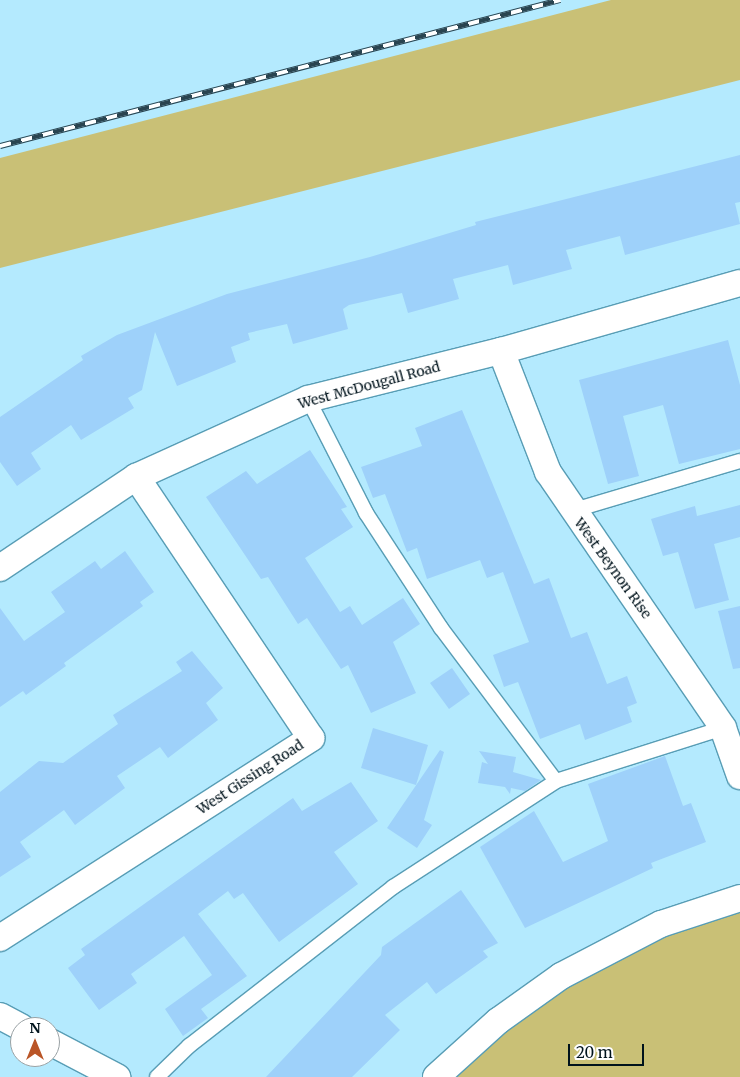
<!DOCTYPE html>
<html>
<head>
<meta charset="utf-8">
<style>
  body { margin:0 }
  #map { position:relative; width:740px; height:1077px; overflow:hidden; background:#b4eafe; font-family:Merriweather,serif }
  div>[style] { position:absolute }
  .green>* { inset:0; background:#c9c076 }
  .building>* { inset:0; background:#9ed1fa }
  .roads { filter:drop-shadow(1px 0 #589db5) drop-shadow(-1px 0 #589db5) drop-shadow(0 1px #589db5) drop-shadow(0 -1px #589db5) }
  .service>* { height:14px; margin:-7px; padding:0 7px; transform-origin:7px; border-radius:7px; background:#fff }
  .minor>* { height:26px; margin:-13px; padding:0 13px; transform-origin:13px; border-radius:13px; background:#fff }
  .rail>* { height:5.5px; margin-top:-2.75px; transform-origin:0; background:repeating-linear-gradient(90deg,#fff 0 11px,#294450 0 22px); box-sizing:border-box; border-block:1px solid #294450 }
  span { translate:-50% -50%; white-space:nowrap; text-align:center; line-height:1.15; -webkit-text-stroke:4px #fff; paint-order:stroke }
  .street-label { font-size:14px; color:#00131c }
  .north { position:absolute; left:10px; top:1017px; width:50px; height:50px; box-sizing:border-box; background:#fff; border:1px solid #99a1a4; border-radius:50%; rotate:0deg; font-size:14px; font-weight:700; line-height:20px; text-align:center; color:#00131c }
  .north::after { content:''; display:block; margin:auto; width:18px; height:22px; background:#ba5527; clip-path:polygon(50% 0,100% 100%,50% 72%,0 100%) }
  .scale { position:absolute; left:568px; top:1044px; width:76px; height:22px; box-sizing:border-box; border:2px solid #00131c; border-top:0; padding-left:6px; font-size:15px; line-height:18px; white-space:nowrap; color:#00131c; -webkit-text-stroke:4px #fff; paint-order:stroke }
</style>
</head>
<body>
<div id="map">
  <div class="green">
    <div style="clip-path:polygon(611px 0,740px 0,740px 80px,0 268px,0 158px)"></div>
    <div style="clip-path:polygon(740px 898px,740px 1077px,436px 1077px,498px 1021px)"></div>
  </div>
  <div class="building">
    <div style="clip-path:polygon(740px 155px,740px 202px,735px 203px,740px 224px,625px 255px,620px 236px,566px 250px,572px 269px,513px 285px,508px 265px,453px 279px,459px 299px,408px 313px,402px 293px,349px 305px,343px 309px,348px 329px,293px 344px,287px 324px,248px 333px,250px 340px,231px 347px,236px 362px,177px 386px,155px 332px,142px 390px,128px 398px,134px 408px,81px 440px,71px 425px,31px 453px,41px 469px,17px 486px,0 462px,0 417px,83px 360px,81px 356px,117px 335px,227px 294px,370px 257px,476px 225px,475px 222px)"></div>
    <div style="clip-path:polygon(728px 340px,740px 385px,740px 449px,679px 464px,663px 405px,623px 416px,639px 476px,608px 484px,579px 380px)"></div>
    <div style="clip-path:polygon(462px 410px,534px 584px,549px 578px,571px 638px,587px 632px,607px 684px,627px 676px,637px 703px,627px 707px,632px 722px,585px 740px,580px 724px,540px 739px,518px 682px,504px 687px,493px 655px,529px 642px,503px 572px,487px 578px,480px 560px,427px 579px,417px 548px,407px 552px,385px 494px,373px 498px,361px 467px,422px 446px,415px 428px)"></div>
    <div style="clip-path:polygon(310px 450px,347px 507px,341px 509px,353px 527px,305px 558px,340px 612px,350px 606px,362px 625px,403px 598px,420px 624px,393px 642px,416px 693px,371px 713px,348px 665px,341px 669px,307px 618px,298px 624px,268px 577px,261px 579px,206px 497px,246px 471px,257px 484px)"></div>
    <div style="clip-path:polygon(740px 505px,740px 537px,714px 544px,729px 600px,695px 609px,678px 552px,663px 556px,651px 519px,695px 506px,697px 516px)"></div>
    <div style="clip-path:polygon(125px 551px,154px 592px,140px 602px,143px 606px,64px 663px,66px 666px,26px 695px,23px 691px,0 707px,0 608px,24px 641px,65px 612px,51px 592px,95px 561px,101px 569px)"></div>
    <div style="clip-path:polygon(740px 606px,740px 668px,733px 669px,718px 611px)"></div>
    <div style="clip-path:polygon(192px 651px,223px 688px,206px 703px,218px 720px,168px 758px,160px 747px,117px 776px,125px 788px,75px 825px,64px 810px,20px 842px,31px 857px,0 877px,0 792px,39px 761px,63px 763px,118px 724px,113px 715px,182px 671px,176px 662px)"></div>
    <div style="clip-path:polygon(452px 668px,470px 694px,449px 709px,430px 683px)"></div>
    <div style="clip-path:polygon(373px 728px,428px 745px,416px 785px,361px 768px)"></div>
    <div style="clip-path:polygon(440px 750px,444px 752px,424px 820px,432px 825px,417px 848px,387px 828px)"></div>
    <div style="clip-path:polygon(479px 751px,516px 757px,513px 772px,541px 780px,525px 791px,511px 788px,510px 794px,505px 787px,478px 783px,482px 762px,488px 764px)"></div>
    <div style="clip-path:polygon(665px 756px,683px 806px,691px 803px,706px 842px,651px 863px,653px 868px,525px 928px,480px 847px,534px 811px,563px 862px,608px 841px,588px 784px)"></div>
    <div style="clip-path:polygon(351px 782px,378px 821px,334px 852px,358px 884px,279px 942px,243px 893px,234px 899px,228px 891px,198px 914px,247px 976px,201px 1009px,208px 1018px,183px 1036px,165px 1009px,212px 975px,184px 936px,131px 974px,137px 983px,99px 1010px,68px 968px,85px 955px,81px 949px,293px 798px,302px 811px)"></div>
    <div style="clip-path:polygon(461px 890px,498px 943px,483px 951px,488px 957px,436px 994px,427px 982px,385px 1015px,400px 1030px,352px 1077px,266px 1077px,381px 955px,382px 947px)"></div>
  </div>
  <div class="roads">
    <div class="service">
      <div style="left:308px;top:399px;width:128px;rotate:63deg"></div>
      <div style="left:366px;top:513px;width:137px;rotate:56.9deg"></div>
      <div style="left:441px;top:628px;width:191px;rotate:53.1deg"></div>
      <div style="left:571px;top:511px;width:176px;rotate:-16.5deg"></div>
      <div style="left:157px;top:1077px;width:45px;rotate:-44.1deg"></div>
      <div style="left:189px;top:1046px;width:259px;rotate:-37.9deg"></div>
      <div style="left:393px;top:887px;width:194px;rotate:-33deg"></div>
      <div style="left:556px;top:781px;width:175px;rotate:-17.6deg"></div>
    </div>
    <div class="minor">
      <div style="left:501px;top:351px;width:130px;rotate:68.8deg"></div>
      <div style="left:548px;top:472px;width:310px;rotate:55.6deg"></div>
      <div style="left:723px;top:728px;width:51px;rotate:70.5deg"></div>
      <div style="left:0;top:568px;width:164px;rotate:-33.8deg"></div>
      <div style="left:136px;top:477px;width:189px;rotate:-24.4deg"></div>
      <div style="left:308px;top:399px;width:199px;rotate:-14deg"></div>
      <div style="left:501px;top:351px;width:248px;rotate:-15.9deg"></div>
      <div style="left:0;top:938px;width:370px;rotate:-32.7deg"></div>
      <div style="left:311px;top:738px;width:314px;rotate:-123.8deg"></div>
      <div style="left:0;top:1016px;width:24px;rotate:28deg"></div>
      <div style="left:50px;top:1042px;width:76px;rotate:27.6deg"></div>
      <div style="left:436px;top:1077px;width:84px;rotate:-42.1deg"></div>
      <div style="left:498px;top:1021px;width:77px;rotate:-35.5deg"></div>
      <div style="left:561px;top:976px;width:113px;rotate:-27.5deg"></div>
      <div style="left:661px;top:924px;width:83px;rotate:-18.2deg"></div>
    </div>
  </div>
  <div class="rail">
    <div style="left:0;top:146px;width:579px;rotate:-14.61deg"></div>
  </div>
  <div class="street-label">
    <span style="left:369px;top:385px;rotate:-15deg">West McDougall Road</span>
    <span style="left:613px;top:568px;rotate:54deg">West Beynon Rise</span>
    <span style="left:250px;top:777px;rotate:-33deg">West Gissing Road</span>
  </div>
  <div class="north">N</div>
  <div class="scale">20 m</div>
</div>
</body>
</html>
